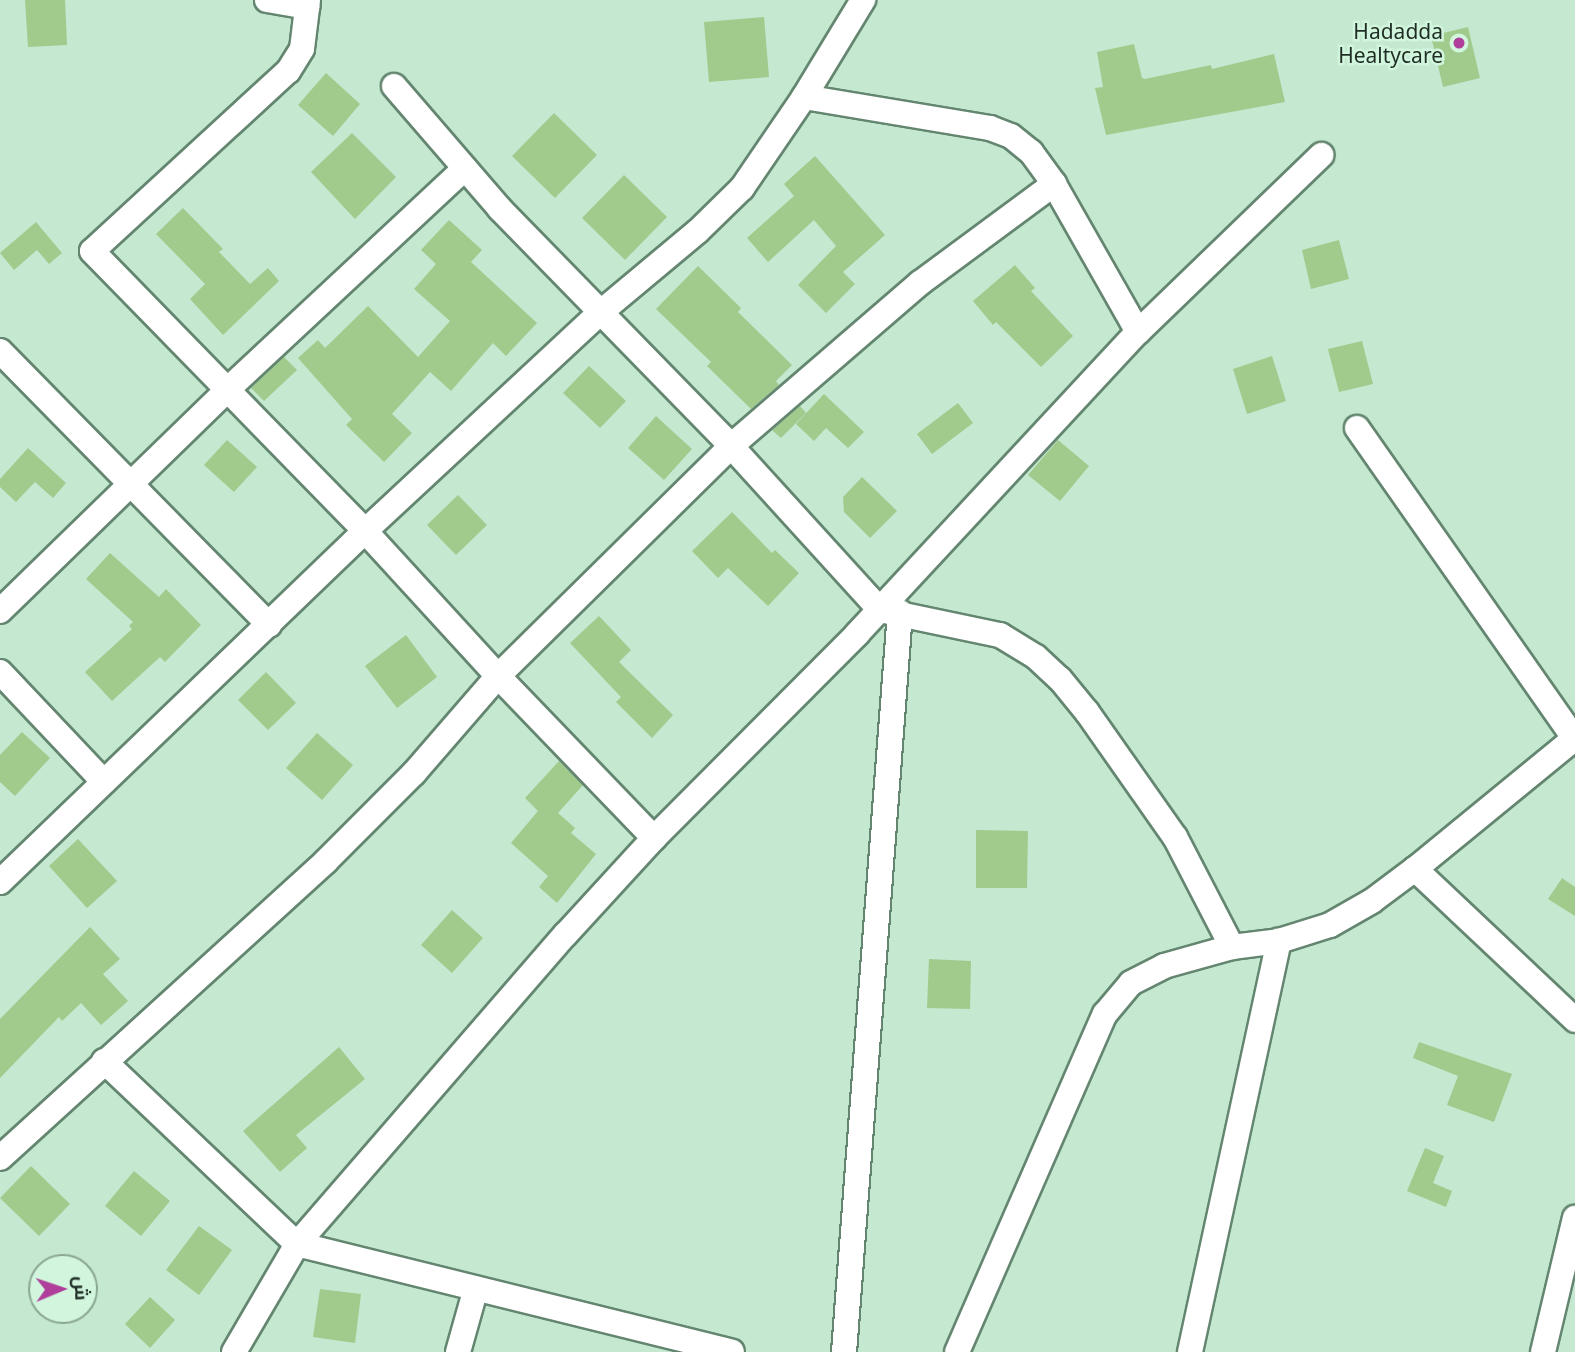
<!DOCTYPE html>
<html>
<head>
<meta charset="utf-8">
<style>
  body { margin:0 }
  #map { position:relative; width:1575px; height:1352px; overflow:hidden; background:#c4e8d0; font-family:"Noto Sans",Cairo,sans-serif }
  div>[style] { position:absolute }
  .building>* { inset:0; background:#a0cb8c }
  .roads { filter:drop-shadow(2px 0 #648670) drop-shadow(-2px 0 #648670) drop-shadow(0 2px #648670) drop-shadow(0 -2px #648670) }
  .minor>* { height:24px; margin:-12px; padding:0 12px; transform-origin:12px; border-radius:12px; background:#fff }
  .dots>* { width:19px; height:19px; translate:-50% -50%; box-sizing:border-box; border:4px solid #d1f6dd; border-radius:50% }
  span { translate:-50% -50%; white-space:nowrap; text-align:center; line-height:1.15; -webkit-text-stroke:5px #d1f6dd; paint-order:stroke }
  .poi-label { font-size:21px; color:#1f2d24 }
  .right { translate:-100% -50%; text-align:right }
  .north { position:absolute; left:28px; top:1254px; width:70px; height:70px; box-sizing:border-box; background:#d1f6dd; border:2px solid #8aa693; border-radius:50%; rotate:88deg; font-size:19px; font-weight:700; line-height:28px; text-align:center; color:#1f2d24 }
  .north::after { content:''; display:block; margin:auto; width:24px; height:32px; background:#b03f9b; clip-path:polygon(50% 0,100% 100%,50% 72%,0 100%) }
</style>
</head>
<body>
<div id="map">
  <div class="building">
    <div style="clip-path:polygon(25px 0,65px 0,67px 45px,28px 47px)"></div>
    <div style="clip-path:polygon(764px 17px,769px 77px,709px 82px,704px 22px)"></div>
    <div style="clip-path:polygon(1468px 27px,1480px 78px,1443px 87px,1431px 36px)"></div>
    <div style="clip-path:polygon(1134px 44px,1142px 78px,1145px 79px,1211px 65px,1212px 69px,1274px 54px,1285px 102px,1106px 135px,1095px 88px,1103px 87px,1097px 52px)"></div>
    <div style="clip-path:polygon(326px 73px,360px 104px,333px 136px,298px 105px)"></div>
    <div style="clip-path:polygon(554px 113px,597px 155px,555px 198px,512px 156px)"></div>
    <div style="clip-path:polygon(352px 133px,396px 177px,355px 219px,311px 172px)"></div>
    <div style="clip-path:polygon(815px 156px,885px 235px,843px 272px,855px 284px,826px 313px,798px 285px,836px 246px,814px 220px,768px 262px,747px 238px,794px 196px,784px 184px)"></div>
    <div style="clip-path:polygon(624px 175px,667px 217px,625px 260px,582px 218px)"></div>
    <div style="clip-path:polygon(183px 208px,223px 249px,219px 252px,250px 284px,268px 268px,279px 281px,223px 335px,190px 299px,205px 284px,156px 234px)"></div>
    <div style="clip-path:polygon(449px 220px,482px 250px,471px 262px,537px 323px,506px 356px,493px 343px,451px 391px,430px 372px,392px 414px,412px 433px,384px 462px,346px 425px,352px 419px,298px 358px,318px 340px,325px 348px,368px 306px,418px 357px,450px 321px,414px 289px,436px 264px,421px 250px)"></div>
    <div style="clip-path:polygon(36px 222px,62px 253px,49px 264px,37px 250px,14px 270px,0 253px)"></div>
    <div style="clip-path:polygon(1339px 240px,1349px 279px,1311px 289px,1302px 250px)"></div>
    <div style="clip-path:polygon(1015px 265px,1035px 288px,1031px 291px,1073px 336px,1041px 367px,996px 322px,993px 325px,973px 301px)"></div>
    <div style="clip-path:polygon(698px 266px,741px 308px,738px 312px,792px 365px,776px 381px,779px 385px,751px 409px,707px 366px,711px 362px,656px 309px)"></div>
    <div style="clip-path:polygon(1362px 341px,1373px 384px,1339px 392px,1328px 349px)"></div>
    <div style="clip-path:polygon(1272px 356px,1286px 401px,1247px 414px,1233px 369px)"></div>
    <div style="clip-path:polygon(284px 357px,297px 370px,264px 401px,251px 388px)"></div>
    <div style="clip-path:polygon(589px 366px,626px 401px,600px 428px,563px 393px)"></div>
    <div style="clip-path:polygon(824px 394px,864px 432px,848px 448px,826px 428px,814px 441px,796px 424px)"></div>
    <div style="clip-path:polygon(958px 403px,973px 423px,932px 454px,917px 434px)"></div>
    <div style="clip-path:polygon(800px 406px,806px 413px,781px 438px,772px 430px)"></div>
    <div style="clip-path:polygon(656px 416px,692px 449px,664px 480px,628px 448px)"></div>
    <div style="clip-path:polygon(227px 440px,257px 467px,234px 492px,204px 465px)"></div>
    <div style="clip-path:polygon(1058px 440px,1089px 466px,1060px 501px,1028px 475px)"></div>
    <div style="clip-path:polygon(28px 448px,66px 483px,53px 498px,35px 482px,16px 502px,0 487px,0 479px)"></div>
    <div style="clip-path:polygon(862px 477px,897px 511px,870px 538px,844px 512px,843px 497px)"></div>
    <div style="clip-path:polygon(458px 495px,487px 525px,456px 555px,427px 525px)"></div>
    <div style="clip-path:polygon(732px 512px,772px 553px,775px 550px,799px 573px,768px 606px,728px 568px,718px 578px,692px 551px)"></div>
    <div style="clip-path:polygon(110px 553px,159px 597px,166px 589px,201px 625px,165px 662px,160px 657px,112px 701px,85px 672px,132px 629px,129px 626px,133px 622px,86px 579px)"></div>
    <div style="clip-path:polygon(599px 616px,631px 650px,619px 662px,673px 715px,652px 738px,616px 702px,621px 697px,570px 643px)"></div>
    <div style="clip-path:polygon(406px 635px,437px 677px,397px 708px,365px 666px)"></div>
    <div style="clip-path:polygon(266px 672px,296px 703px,268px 730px,238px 700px)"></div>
    <div style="clip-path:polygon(22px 732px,50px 758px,15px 796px,0 782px,0 755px)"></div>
    <div style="clip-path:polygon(317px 733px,353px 765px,322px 800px,286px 768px)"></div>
    <div style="clip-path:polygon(559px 761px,583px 785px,558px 813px,575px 828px,571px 833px,596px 854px,557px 903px,539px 887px,548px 876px,511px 843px,538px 811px,525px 798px)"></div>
    <div style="clip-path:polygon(976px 830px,1028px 831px,1027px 888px,976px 888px)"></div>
    <div style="clip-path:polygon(78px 839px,117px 881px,87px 908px,49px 866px)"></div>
    <div style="clip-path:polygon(1562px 878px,1575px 887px,1575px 916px,1548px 899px)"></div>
    <div style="clip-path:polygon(452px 910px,483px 938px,452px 973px,421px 945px)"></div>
    <div style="clip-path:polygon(90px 927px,120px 959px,103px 974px,128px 1001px,101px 1025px,81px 1003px,62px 1021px,59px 1017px,0 1078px,0 1019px)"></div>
    <div style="clip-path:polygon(929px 959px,971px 961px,970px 1009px,927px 1008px)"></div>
    <div style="clip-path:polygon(1419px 1042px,1512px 1074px,1494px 1122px,1447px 1105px,1458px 1076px,1413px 1058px)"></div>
    <div style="clip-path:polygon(339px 1047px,365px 1079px,296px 1135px,307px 1148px,280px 1172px,243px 1131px)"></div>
    <div style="clip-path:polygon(1425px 1148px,1444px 1156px,1433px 1183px,1452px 1191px,1446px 1207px,1407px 1191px)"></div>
    <div style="clip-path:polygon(31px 1166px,70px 1204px,39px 1236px,0 1198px)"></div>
    <div style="clip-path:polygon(134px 1171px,170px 1201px,141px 1236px,105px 1206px)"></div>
    <div style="clip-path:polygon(199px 1226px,232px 1250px,199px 1295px,166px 1270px)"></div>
    <div style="clip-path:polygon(320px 1289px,361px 1294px,355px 1343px,313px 1337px)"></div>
    <div style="clip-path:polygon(150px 1297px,175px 1320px,150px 1348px,125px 1324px)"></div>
  </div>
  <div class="roads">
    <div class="minor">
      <div style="left:267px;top:0;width:41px;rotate:9.9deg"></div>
      <div style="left:308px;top:0;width:49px;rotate:97deg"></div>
      <div style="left:302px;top:49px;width:26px;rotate:122deg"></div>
      <div style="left:288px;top:71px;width:266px;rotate:137.4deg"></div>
      <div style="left:92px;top:251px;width:391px;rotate:45.7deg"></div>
      <div style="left:365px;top:531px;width:197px;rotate:47.5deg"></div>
      <div style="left:498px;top:676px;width:225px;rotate:46.1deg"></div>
      <div style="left:394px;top:86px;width:162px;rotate:49.2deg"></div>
      <div style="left:500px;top:209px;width:331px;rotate:45.7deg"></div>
      <div style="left:731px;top:446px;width:222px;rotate:47.7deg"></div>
      <div style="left:880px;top:610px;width:123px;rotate:11.8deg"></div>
      <div style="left:1000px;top:635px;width:42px;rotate:31.4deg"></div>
      <div style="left:1036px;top:657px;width:33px;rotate:43deg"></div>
      <div style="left:1060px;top:679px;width:43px;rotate:50.7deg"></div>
      <div style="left:1087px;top:712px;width:153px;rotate:54.9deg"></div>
      <div style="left:1175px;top:837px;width:124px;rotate:62.6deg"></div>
      <div style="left:804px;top:97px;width:189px;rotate:9.5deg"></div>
      <div style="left:990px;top:128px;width:22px;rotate:21deg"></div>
      <div style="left:1011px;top:136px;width:26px;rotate:39deg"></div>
      <div style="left:1031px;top:152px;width:39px;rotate:54deg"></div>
      <div style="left:1054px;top:184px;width:170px;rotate:60.4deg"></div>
      <div style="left:0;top:351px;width:384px;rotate:45.5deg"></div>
      <div style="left:1357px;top:428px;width:378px;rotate:55deg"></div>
      <div style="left:0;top:611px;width:317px;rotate:-44.2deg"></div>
      <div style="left:227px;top:390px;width:325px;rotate:-43deg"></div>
      <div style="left:0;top:672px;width:151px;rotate:46.6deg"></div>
      <div style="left:1415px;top:869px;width:220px;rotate:43.3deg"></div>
      <div style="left:0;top:882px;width:506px;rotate:-43.88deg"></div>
      <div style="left:365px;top:531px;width:322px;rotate:-42.9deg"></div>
      <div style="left:601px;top:312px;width:126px;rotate:-39.9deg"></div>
      <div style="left:698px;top:231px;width:62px;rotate:-44.3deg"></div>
      <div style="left:742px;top:188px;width:110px;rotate:-55.7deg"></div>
      <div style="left:804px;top:97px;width:114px;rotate:-58.7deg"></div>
      <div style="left:104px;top:1061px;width:266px;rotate:43.5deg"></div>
      <div style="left:297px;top:1244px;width:448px;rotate:13.9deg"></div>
      <div style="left:0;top:1158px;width:441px;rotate:-42.3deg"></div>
      <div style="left:326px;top:861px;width:124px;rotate:-45deg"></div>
      <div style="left:414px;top:773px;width:128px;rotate:-49.1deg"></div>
      <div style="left:498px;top:676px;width:327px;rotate:-44.6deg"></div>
      <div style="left:731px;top:446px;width:250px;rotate:-40.8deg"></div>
      <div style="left:920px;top:283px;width:167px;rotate:-36.5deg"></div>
      <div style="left:234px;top:1352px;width:125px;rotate:-59.7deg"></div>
      <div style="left:297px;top:1244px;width:410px;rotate:-49.1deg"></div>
      <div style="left:566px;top:934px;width:130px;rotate:-47.5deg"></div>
      <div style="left:654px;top:838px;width:288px;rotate:-45.1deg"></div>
      <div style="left:857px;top:634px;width:413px;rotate:-47.1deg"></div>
      <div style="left:1138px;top:332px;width:255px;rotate:-44deg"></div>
      <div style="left:458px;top:1352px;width:66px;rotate:-74.3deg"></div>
      <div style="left:844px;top:1352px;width:742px;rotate:-85.67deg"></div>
      <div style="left:957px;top:1352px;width:369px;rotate:-66.4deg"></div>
      <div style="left:1105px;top:1014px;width:40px;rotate:-50deg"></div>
      <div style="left:1131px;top:983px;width:37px;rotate:-27deg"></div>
      <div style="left:1164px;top:966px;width:71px;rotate:-15.6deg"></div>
      <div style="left:1232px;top:947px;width:47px;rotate:-7.3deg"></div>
      <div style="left:1279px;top:941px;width:53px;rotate:-17.4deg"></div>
      <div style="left:1330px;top:925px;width:48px;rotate:-29.7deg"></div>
      <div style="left:1372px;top:901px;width:54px;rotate:-36.7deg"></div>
      <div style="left:1415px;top:869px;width:207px;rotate:-39.3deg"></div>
      <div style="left:1190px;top:1352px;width:421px;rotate:-77.8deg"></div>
      <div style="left:1543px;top:1352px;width:138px;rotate:-76.6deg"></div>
    </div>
  </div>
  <div class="dots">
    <div style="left:1459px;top:43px;background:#b03f9b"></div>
  </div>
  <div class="poi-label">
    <span class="right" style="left:1443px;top:43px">Hadadda<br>Healtycare</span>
  </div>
  <div class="north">ش</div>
</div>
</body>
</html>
